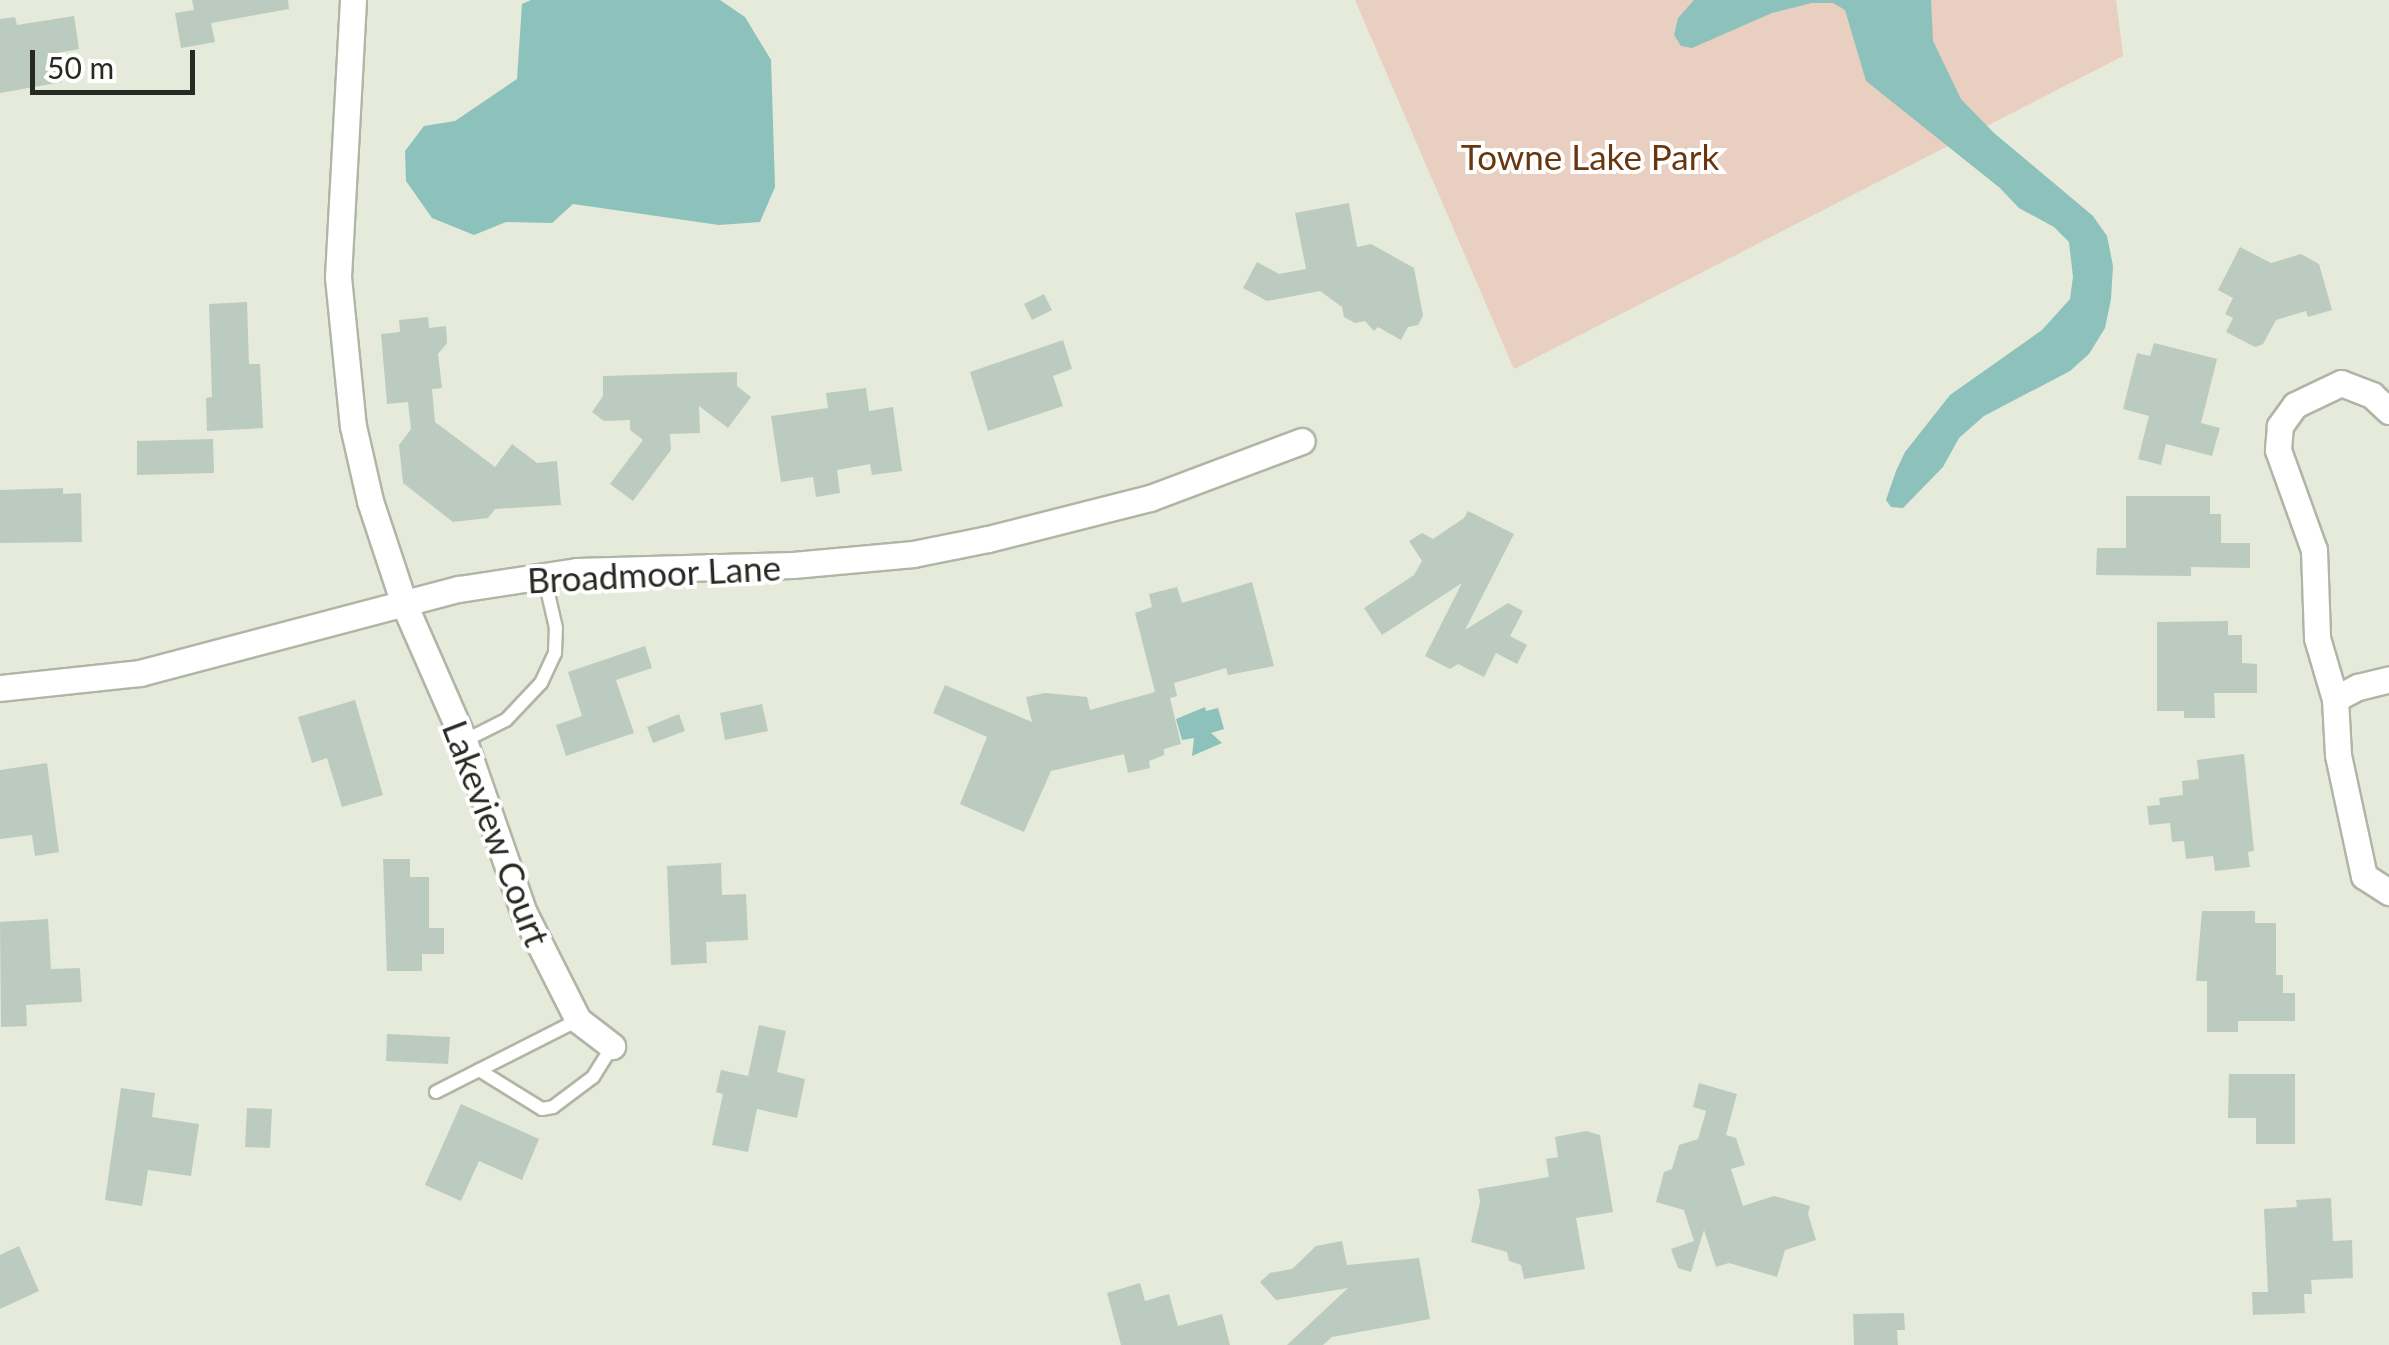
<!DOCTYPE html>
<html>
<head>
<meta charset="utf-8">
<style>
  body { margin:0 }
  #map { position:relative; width:2389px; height:1345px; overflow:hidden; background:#e5eada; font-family:Lato,sans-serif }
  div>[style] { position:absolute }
  .green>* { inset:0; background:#e8cfc0 }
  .water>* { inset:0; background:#8cc2bb }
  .building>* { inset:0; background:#bccbc0 }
  .roads { filter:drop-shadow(2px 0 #b1b5a6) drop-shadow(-2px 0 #b1b5a6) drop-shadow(0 2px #b1b5a6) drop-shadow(0 -2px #b1b5a6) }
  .service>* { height:12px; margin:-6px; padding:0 6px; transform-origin:6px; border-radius:6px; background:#fff }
  .minor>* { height:25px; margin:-12.5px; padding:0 12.5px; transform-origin:12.5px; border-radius:12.5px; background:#fff }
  span { translate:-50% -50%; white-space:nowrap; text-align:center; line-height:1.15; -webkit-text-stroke:8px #fff; paint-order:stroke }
  .park-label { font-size:35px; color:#68360f }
  .street-label { font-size:35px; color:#272923 }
  .scale { position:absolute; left:30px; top:50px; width:165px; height:45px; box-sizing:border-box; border:5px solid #272923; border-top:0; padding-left:12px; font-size:30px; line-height:35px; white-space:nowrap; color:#272923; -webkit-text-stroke:8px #fff; paint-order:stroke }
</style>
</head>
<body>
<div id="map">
  <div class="green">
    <div style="clip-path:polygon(1355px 0,2116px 0,2123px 56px,1514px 369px)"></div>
  </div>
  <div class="water">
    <div style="clip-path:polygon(531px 0,720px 0,745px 17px,771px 60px,775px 187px,760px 222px,719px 225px,573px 204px,552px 223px,506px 222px,474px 235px,432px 218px,406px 181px,405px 151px,424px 126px,455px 121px,517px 79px,522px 4px)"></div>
    <div style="clip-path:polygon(1694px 0,1931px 0,1933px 41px,1961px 99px,1994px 133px,2093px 216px,2107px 236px,2113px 266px,2111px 299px,2105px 328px,2089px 354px,2070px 371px,1984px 416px,1959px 438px,1943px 467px,1903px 508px,1891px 507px,1886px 500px,1896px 471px,1905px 452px,1950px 395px,2042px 330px,2070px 299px,2073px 277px,2069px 242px,2054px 227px,2019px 208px,2000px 188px,1866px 81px,1845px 10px,1833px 3px,1812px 3px,1772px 13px,1692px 48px,1681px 46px,1674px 35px,1678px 18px)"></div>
    <div style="clip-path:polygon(1205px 707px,1206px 711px,1218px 708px,1224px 729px,1211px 733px,1222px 743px,1192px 756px,1194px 738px,1182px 740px,1176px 719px)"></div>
  </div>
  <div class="building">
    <div style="clip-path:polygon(192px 0,288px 0,289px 9px,211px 23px,215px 42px,181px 48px,175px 13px,194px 10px)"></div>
    <div style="clip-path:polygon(74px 16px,79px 49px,57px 53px,62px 82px,0 93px,0 19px,15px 17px,17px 25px)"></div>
    <div style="clip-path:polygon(1349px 203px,1357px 247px,1371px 244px,1414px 268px,1423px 316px,1418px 325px,1408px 327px,1401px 340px,1378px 327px,1374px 331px,1365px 321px,1355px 323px,1344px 317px,1342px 307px,1320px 291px,1267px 301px,1243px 288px,1257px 262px,1279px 274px,1306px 269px,1295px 213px)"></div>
    <div style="clip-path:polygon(2240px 247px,2271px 263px,2301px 254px,2319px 264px,2332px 310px,2308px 317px,2306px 311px,2276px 320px,2263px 344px,2255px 347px,2226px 332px,2233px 318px,2225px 314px,2233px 298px,2218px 290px)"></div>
    <div style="clip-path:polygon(1044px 294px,1052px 310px,1032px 320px,1024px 304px)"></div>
    <div style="clip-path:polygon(247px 302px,249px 364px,260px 364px,263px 428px,207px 431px,206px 398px,212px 397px,209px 304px)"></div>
    <div style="clip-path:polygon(428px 317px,429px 328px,446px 326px,447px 343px,438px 354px,442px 388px,432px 389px,435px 422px,495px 467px,512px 444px,537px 463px,557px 461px,561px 505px,495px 509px,488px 518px,453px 522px,403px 483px,399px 445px,411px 429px,408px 402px,387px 404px,381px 334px,400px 332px,399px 320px)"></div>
    <div style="clip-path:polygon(1063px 340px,1072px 369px,1053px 376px,1063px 406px,988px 431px,970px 372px)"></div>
    <div style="clip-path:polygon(2154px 343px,2217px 359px,2201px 423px,2220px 428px,2212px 456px,2166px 444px,2161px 465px,2138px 459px,2149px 416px,2123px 409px,2137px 353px,2150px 356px)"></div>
    <div style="clip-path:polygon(737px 372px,737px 386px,751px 397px,728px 428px,699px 406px,700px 433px,670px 434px,671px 450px,633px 501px,610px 484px,643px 440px,630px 430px,630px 420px,604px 421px,592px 412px,603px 396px,603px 376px)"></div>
    <div style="clip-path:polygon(866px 388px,869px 411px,893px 407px,902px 471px,872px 475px,870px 464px,837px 470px,840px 493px,816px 497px,813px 477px,781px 482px,771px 416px,828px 408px,826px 393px)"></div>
    <div style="clip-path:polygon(213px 439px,214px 473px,137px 475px,137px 441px)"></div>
    <div style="clip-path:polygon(63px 488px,63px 494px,81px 493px,82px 542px,0 543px,0 490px)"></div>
    <div style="clip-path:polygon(2126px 496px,2210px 496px,2210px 514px,2221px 514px,2221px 543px,2250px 543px,2250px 568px,2191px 567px,2191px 576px,2096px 575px,2097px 548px,2126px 548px)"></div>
    <div style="clip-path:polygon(1468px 511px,1514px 534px,1465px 630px,1508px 603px,1523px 611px,1510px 636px,1527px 645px,1517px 664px,1496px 653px,1484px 677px,1458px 664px,1450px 669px,1425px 656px,1462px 583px,1382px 635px,1364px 608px,1414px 575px,1422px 561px,1409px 541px,1422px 533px,1433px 539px,1464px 518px)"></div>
    <div style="clip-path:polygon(1252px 582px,1274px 666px,1228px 675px,1226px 668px,1174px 683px,1177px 696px,1170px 698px,1181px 744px,1164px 749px,1164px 755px,1149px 761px,1150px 768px,1128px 773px,1124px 754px,1051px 771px,1024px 832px,960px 804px,987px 737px,933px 713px,945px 685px,1032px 722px,1026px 697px,1045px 693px,1087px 697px,1090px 710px,1155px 692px,1135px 613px,1152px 607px,1149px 594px,1177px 587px,1182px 603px)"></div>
    <div style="clip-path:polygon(2228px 621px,2228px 635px,2242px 635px,2242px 663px,2257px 664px,2257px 693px,2214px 693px,2215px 718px,2184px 718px,2184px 711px,2157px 711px,2157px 622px)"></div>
    <div style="clip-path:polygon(645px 646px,652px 668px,616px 680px,634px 733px,566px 756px,556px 725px,582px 716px,568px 672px)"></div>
    <div style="clip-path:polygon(355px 700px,383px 795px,342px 807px,327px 758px,312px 763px,298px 717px)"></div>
    <div style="clip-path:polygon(762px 704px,768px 731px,725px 740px,720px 713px)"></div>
    <div style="clip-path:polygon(679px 714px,685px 731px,653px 743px,647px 727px)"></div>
    <div style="clip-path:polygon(2244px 754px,2254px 851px,2248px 852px,2250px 867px,2215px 871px,2213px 856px,2186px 859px,2184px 841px,2172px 842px,2170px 823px,2149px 825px,2147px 806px,2160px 805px,2159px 798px,2183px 795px,2182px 781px,2199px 779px,2197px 760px)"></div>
    <div style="clip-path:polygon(47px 763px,59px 852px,35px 856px,32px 835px,0 839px,0 770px)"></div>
    <div style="clip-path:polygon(383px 859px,410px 859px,410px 877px,429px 877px,429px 928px,444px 928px,444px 954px,422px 954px,422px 971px,387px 971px)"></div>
    <div style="clip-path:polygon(721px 863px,722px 895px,746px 894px,748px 940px,706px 942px,707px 963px,671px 965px,667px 866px)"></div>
    <div style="clip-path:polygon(2202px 911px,2255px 911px,2255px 923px,2276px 923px,2276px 975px,2283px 975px,2283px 993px,2295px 993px,2295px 1021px,2238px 1021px,2238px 1032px,2207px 1032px,2207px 981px,2196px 981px)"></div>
    <div style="clip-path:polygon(48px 919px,51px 969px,80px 968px,82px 1002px,26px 1005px,27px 1026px,1px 1027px,0 922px)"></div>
    <div style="clip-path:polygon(759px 1025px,786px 1031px,777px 1072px,805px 1079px,797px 1118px,757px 1109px,748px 1152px,712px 1145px,723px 1094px,716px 1092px,721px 1070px,748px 1076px)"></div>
    <div style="clip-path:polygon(387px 1034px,450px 1037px,448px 1064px,386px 1061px)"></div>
    <div style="clip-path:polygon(2229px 1074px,2295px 1074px,2295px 1144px,2256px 1144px,2256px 1118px,2228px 1118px)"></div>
    <div style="clip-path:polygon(1699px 1083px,1737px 1094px,1726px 1135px,1736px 1138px,1745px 1165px,1731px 1169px,1743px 1206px,1774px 1196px,1810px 1206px,1808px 1214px,1816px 1240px,1785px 1250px,1777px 1277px,1729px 1263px,1716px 1267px,1704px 1230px,1691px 1272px,1678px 1268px,1671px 1249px,1694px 1241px,1684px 1210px,1656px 1202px,1664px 1172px,1672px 1169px,1679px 1145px,1698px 1139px,1706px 1111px,1693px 1107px)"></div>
    <div style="clip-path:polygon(121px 1088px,155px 1093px,152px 1117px,199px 1124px,191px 1176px,148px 1170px,142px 1206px,105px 1200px)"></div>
    <div style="clip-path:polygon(461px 1104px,539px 1139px,522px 1180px,479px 1161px,461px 1201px,425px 1185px)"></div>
    <div style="clip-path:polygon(247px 1108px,272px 1109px,270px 1148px,245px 1147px)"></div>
    <div style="clip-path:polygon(1586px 1131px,1600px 1135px,1613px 1212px,1576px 1218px,1585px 1269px,1524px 1279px,1521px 1265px,1509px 1261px,1507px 1252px,1471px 1242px,1480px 1202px,1478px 1189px,1549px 1177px,1546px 1159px,1558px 1157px,1555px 1137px)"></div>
    <div style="clip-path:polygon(2331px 1198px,2333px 1241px,2352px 1240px,2353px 1278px,2311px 1280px,2312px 1294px,2304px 1294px,2305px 1313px,2253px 1315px,2252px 1292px,2268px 1292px,2264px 1209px,2297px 1207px,2296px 1200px)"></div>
    <div style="clip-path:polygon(1342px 1241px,1347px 1265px,1419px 1258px,1430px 1319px,1332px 1337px,1323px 1345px,1287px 1345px,1348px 1288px,1276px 1300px,1260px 1282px,1270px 1273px,1292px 1269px,1316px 1246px)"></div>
    <div style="clip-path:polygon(19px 1246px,39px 1291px,0 1309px,0 1255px)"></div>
    <div style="clip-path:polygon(1140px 1283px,1145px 1301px,1169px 1294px,1178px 1326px,1222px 1314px,1230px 1345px,1121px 1345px,1107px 1293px)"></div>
    <div style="clip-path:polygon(1904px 1313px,1905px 1330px,1897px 1330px,1898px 1345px,1854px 1345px,1853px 1314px)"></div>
  </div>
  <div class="roads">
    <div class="service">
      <div style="left:464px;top:741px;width:47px;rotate:-26.6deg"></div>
      <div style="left:506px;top:720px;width:51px;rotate:-46.6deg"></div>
      <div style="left:541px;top:683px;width:33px;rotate:-65deg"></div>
      <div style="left:555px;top:653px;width:25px;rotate:-88deg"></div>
      <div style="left:556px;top:628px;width:53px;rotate:-103deg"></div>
      <div style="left:479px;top:1070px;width:74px;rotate:31.8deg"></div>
      <div style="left:542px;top:1109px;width:11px;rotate:-10deg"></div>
      <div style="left:553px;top:1107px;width:50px;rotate:-36.9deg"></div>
      <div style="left:593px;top:1077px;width:36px;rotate:-58deg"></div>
      <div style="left:436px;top:1092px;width:159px;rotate:-26.9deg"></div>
    </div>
    <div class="minor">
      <div style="left:353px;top:0;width:277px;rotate:93.1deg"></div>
      <div style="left:338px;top:277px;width:150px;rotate:84.3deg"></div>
      <div style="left:353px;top:426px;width:77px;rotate:77.2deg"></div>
      <div style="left:370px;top:501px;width:108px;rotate:71.7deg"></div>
      <div style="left:404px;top:604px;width:150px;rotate:66.3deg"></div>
      <div style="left:464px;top:741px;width:182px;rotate:70.8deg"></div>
      <div style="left:524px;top:913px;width:120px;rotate:63.2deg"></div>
      <div style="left:578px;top:1020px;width:43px;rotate:37.4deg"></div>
      <div style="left:2389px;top:411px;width:23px;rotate:-137deg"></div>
      <div style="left:2372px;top:395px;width:33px;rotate:-159deg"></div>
      <div style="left:2341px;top:383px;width:51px;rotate:154.4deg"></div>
      <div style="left:2295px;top:405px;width:26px;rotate:126deg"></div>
      <div style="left:2280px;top:426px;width:24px;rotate:95deg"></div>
      <div style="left:2278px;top:450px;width:106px;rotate:70.2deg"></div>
      <div style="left:2314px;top:550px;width:88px;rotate:88deg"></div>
      <div style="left:2317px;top:638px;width:64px;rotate:73.6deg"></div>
      <div style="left:2335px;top:699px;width:56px;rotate:86.9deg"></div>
      <div style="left:2338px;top:755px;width:124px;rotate:77.9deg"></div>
      <div style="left:2364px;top:876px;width:30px;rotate:33deg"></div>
      <div style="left:0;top:688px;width:141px;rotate:-6.1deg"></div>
      <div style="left:140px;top:673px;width:330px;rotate:-14.8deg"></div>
      <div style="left:459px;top:589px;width:119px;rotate:-8.7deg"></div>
      <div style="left:577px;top:571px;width:216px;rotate:-1.6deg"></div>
      <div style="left:793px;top:565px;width:121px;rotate:-5.2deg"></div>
      <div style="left:913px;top:554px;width:76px;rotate:-11.3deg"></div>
      <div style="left:988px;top:539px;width:167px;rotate:-14.2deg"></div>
      <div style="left:1150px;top:498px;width:162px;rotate:-20.6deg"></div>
      <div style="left:2335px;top:699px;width:26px;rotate:-28deg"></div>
      <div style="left:2358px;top:687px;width:32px;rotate:-14deg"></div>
    </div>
  </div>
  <div class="park-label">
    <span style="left:1590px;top:156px">Towne Lake Park</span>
  </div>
  <div class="street-label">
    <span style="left:654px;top:573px;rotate:-3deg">Broadmoor Lane</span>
    <span style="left:497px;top:833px;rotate:69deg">Lakeview Court</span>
  </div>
  <div class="scale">50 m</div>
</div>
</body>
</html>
